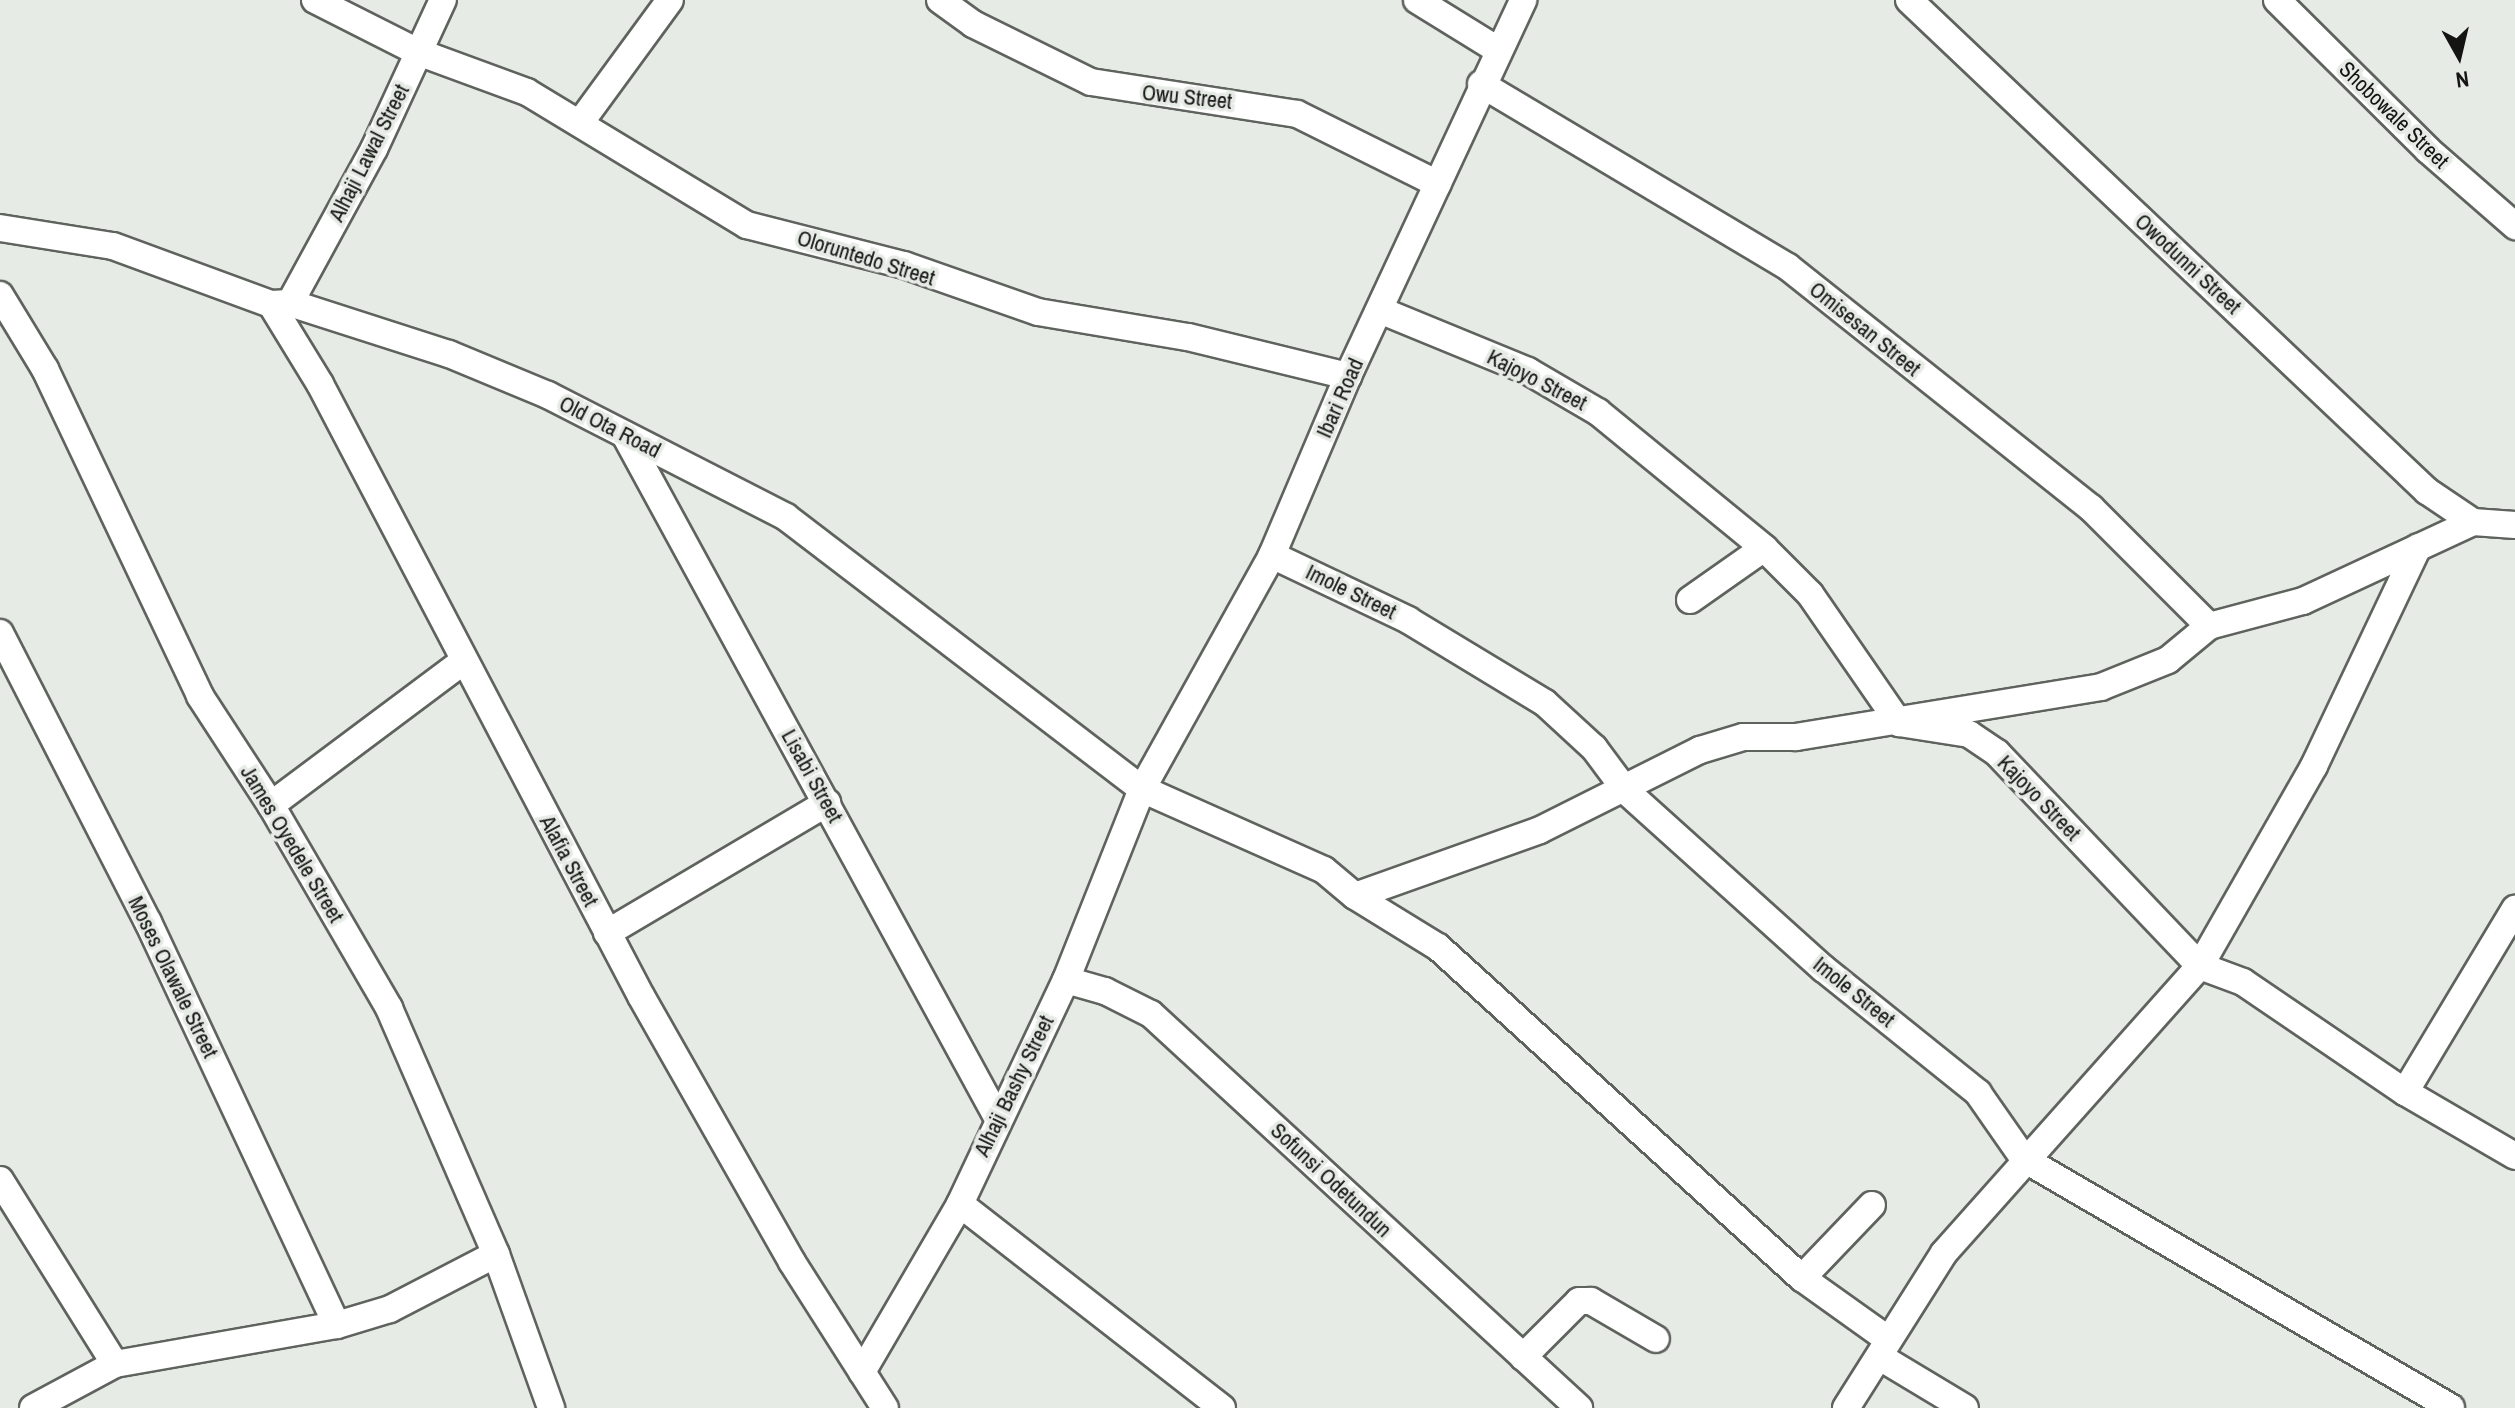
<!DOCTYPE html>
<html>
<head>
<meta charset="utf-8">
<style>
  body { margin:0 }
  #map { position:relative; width:2515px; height:1408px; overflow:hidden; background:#e6ebe5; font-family:"Archivo Narrow",sans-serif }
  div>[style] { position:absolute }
  .roads { filter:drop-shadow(2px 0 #5f635e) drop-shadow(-2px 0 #5f635e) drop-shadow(0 2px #5f635e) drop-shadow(0 -2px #5f635e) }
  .minor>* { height:26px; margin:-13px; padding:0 13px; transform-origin:13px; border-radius:13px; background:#fff }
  span { translate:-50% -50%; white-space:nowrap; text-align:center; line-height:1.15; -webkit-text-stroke:7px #e6ebe5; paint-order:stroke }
  .street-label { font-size:22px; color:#141513 }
  .north { position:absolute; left:2419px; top:16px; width:80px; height:80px; -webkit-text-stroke:6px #e6ebe5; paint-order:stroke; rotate:172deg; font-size:22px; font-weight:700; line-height:32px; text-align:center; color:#141513 }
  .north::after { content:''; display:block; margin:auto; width:28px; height:36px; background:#141513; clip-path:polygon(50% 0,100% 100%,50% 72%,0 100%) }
</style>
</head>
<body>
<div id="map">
  <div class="roads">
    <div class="minor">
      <div style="left:315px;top:0;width:115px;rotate:26.8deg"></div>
      <div style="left:418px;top:52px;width:116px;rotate:20.2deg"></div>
      <div style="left:527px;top:92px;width:257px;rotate:31.2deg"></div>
      <div style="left:747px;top:225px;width:162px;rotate:14.3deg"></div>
      <div style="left:904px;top:265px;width:142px;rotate:19.3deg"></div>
      <div style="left:1038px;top:312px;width:152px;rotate:9.5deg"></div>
      <div style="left:1188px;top:337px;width:165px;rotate:13.7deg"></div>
      <div style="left:940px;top:0;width:41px;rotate:36deg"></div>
      <div style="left:973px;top:24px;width:131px;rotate:26.2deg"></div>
      <div style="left:1091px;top:82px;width:208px;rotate:8.8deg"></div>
      <div style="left:1297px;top:114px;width:157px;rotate:26.4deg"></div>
      <div style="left:1417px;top:0;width:95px;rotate:31.7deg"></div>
      <div style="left:1909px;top:0;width:714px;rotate:43.47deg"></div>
      <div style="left:2427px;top:491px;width:55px;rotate:34deg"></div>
      <div style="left:2277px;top:0;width:213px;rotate:44.8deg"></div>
      <div style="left:2428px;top:150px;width:116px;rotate:41.1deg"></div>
      <div style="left:1481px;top:84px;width:357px;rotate:30.8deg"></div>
      <div style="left:1788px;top:267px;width:387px;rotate:38.5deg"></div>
      <div style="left:2091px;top:508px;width:167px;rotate:45deg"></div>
      <div style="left:580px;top:123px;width:152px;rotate:-53.8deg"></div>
      <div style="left:0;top:228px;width:114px;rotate:9.1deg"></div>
      <div style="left:113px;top:246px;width:168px;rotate:20.2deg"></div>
      <div style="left:271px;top:304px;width:19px;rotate:-3deg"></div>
      <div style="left:290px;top:303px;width:167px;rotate:17.8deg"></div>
      <div style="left:449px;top:354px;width:107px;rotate:22.5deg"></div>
      <div style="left:548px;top:395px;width:267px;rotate:27.1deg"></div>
      <div style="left:786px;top:517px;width:448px;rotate:37.4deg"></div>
      <div style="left:1142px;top:789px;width:199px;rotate:24deg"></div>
      <div style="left:1324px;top:870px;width:40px;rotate:40deg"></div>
      <div style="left:1355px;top:896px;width:97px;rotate:31.6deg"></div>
      <div style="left:1438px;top:947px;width:492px;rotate:42.3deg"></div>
      <div style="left:1802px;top:1278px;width:103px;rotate:35.5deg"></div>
      <div style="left:0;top:295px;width:87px;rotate:58.7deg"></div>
      <div style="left:45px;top:369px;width:362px;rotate:64.6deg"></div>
      <div style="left:200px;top:696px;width:130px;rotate:56.9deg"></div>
      <div style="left:271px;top:805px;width:235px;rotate:59.8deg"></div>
      <div style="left:389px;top:1008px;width:268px;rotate:66.5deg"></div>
      <div style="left:496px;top:1254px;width:164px;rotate:70.3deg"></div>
      <div style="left:290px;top:303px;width:175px;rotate:-61.4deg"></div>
      <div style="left:374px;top:149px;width:164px;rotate:-65.2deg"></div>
      <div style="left:271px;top:304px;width:94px;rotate:58.5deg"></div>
      <div style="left:320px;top:384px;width:691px;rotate:62.32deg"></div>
      <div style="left:641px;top:996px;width:306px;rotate:60.4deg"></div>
      <div style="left:792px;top:1262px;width:173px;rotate:57.5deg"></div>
      <div style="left:1382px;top:311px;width:158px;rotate:22.3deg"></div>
      <div style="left:1528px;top:371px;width:81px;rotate:30.4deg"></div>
      <div style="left:1598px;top:412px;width:215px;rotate:39.3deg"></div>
      <div style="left:1764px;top:548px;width:65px;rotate:45deg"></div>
      <div style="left:1810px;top:594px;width:157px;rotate:55.4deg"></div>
      <div style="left:1899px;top:723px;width:71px;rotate:8.9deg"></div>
      <div style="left:1969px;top:734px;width:34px;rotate:34deg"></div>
      <div style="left:1997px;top:753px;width:294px;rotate:46.4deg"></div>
      <div style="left:2200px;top:966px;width:46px;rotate:20.4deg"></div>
      <div style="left:2243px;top:982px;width:196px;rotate:34.2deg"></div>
      <div style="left:2405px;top:1092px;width:127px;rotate:30.2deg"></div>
      <div style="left:625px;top:435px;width:777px;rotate:61.39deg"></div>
      <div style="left:1272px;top:555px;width:151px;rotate:25.5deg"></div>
      <div style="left:1408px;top:620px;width:160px;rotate:31.2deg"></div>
      <div style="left:1545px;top:703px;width:67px;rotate:42.6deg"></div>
      <div style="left:1594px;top:748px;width:54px;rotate:53.3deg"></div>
      <div style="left:1626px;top:791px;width:266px;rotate:42deg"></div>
      <div style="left:1824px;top:969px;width:198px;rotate:38.8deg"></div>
      <div style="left:1978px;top:1093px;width:80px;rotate:55.1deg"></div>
      <div style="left:2024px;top:1159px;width:494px;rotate:30.2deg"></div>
      <div style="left:1690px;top:600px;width:90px;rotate:-35.1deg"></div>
      <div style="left:0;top:633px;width:325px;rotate:62.9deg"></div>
      <div style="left:148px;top:922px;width:445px;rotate:64.9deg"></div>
      <div style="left:271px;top:805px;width:239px;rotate:-36.8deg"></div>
      <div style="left:1355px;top:896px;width:196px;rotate:-19.6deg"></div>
      <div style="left:1540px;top:830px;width:179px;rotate:-26.6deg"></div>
      <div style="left:1700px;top:750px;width:45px;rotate:-16.8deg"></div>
      <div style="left:1743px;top:737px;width:53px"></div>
      <div style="left:1796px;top:737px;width:309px;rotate:-9.3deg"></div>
      <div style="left:2101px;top:687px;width:72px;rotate:-21.9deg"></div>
      <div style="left:2168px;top:660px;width:53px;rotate:-39.7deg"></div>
      <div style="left:2209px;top:626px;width:97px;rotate:-14.9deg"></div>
      <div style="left:2303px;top:601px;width:187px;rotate:-24.9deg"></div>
      <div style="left:2473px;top:522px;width:42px;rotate:4.1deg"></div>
      <div style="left:607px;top:933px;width:256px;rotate:-30.6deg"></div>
      <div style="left:1066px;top:980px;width:41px;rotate:15.8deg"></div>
      <div style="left:1105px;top:991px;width:51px;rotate:26.6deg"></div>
      <div style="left:1151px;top:1014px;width:582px;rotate:42.63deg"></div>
      <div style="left:2405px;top:1092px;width:214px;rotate:-59deg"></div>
      <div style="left:0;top:1180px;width:217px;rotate:58deg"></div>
      <div style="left:960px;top:1204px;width:332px;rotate:37.9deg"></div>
      <div style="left:1802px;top:1278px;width:101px;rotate:-46.2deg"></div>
      <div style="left:1523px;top:1357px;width:79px;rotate:-45deg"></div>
      <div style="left:1579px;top:1301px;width:12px"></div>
      <div style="left:1591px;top:1301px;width:75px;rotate:30.3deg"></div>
      <div style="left:1880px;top:1357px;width:99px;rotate:31deg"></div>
      <div style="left:862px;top:1372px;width:194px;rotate:-59.7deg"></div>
      <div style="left:960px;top:1204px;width:248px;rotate:-64.7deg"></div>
      <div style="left:1066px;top:980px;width:206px;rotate:-68.3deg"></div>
      <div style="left:1142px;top:789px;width:268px;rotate:-60.9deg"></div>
      <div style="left:1272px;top:555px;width:194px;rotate:-67deg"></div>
      <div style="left:1348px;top:376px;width:415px;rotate:-65deg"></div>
      <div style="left:33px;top:1408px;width:93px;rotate:-28.2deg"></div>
      <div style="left:115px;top:1364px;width:225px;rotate:-10deg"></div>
      <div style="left:337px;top:1325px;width:55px;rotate:-16.8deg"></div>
      <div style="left:390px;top:1309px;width:119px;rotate:-27.4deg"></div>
      <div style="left:1846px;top:1408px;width:183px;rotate:-57.7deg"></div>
      <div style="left:1944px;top:1253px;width:385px;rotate:-48.3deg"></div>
      <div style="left:2200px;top:966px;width:230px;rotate:-60.3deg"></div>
      <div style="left:2314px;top:766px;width:242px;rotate:-64.6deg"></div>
    </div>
  </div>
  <div class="street-label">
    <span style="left:1187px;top:97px;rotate:6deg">Owu Street</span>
    <span style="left:2394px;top:115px;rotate:44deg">Shobowale Street</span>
    <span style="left:369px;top:153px;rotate:-63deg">Alhaji Lawal Street</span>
    <span style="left:866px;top:258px;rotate:17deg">Oloruntedo Street</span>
    <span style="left:2188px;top:264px;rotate:43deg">Owodunni Street</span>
    <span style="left:1865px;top:329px;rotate:39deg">Omisesan Street</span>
    <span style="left:1537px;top:380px;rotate:27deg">Kajoyo Street</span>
    <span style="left:1340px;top:398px;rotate:-66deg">Ibari Road</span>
    <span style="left:610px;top:427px;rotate:27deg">Old Ota Road</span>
    <span style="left:1351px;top:592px;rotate:26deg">Imole Street</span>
    <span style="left:812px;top:776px;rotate:61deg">Lisabi Street</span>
    <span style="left:2039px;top:798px;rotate:46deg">Kajoyo Street</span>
    <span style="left:292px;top:844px;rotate:59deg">James Oyedele Street</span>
    <span style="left:569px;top:861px;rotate:62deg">Alafia Street</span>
    <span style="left:173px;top:977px;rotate:64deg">Moses Olawale Street</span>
    <span style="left:1854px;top:992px;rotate:39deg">Imole Street</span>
    <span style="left:1014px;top:1086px;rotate:-64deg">Alhaji Bashy Street</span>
    <span style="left:1331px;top:1180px;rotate:43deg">Sofunsi Odetundun</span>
  </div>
  <div class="north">N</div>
</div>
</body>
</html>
